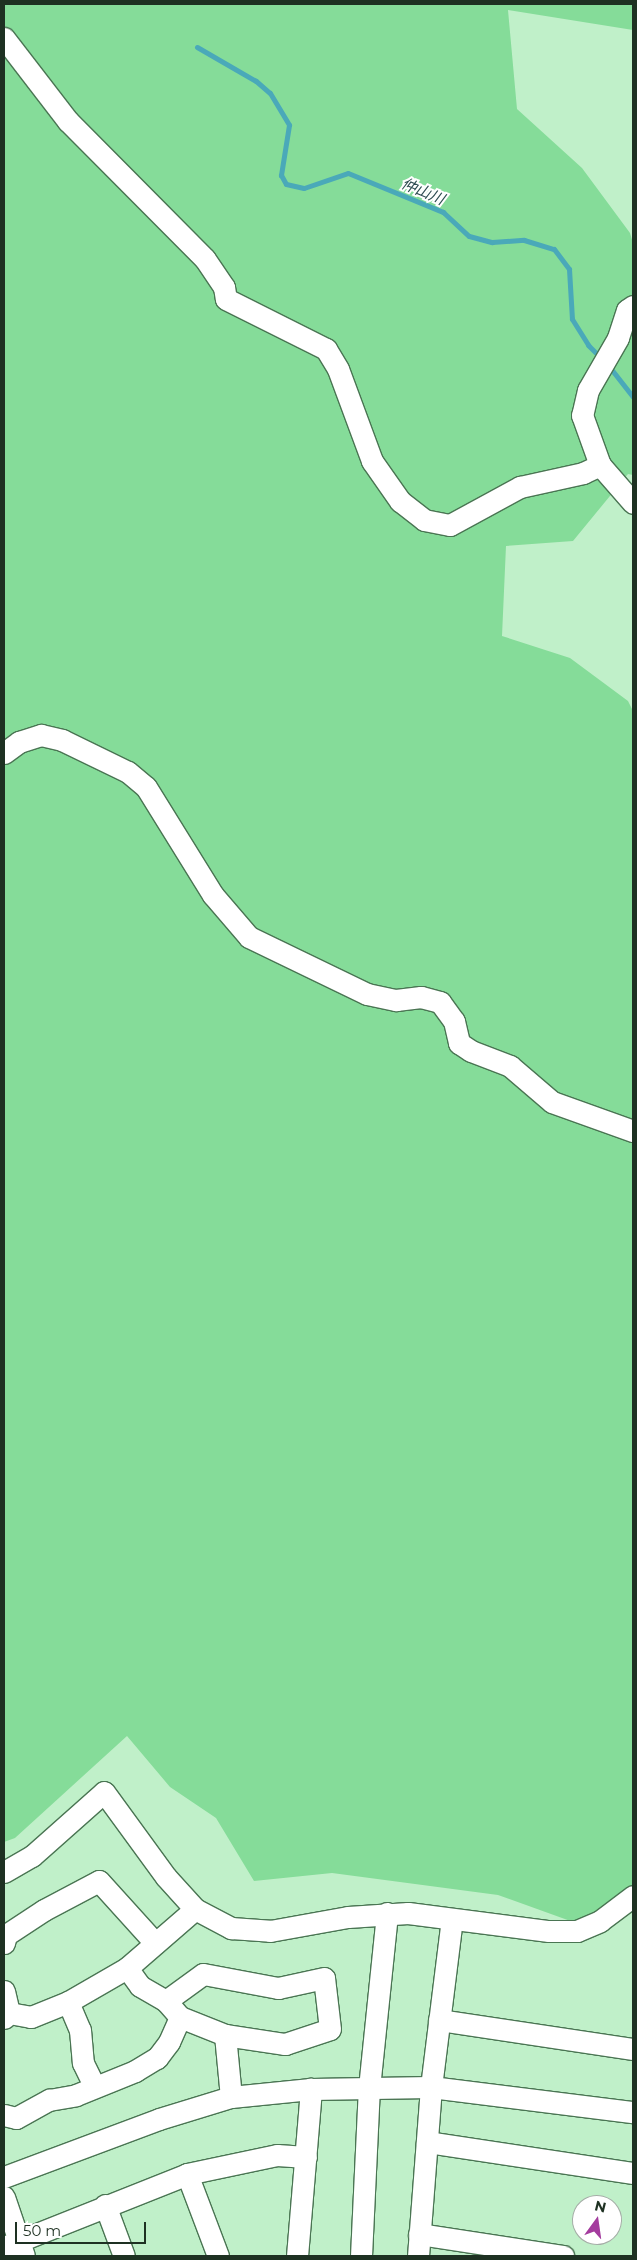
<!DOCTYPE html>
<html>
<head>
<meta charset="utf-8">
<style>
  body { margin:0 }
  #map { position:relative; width:637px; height:2260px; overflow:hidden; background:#c0f0c9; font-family:Montserrat,"Noto Sans JP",sans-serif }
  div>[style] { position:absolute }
  .green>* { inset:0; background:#85dc99 }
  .stream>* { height:5px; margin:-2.5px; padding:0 2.5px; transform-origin:2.5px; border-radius:2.5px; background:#4aa9b9 }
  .roads { filter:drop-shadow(1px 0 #4a7553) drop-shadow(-1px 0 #4a7553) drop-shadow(0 1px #4a7553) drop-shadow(0 -1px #4a7553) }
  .minor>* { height:21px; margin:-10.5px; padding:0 10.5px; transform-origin:10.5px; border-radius:10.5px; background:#fff }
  span { translate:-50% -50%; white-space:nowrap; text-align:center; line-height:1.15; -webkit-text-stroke:4px #fff; paint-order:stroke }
  .water-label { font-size:15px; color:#2e4c51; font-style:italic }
  .frame { position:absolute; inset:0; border:5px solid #1e3122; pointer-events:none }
  .north { position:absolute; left:572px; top:2195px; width:50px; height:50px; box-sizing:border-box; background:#fff; border:1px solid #a5ada7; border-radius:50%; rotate:14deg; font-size:14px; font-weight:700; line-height:20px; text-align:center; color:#1e3122 }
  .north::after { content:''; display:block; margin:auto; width:18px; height:22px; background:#a43c9e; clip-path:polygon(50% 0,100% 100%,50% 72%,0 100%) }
  .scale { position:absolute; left:15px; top:2222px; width:131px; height:22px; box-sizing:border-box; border:2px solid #1e3122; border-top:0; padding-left:6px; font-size:15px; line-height:18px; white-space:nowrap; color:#1e3122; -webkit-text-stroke:4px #fff; paint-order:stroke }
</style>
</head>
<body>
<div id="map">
  <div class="green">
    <div style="clip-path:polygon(4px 4px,633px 4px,633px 30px,508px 10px,517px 109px,582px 168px,630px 233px,633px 243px,633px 475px,628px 474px,573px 541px,506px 546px,502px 636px,570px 658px,628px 701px,633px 711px,633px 1896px,587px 1927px,498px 1895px,332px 1873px,254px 1881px,216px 1818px,170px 1787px,127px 1736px,15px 1838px,4px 1842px)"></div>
  </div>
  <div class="stream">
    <div style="left:197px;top:47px;width:68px;rotate:30deg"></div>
    <div style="left:256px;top:81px;width:18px;rotate:41deg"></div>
    <div style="left:270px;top:93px;width:37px;rotate:59deg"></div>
    <div style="left:289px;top:125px;width:51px;rotate:99.1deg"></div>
    <div style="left:281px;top:175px;width:10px;rotate:61deg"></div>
    <div style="left:286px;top:184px;width:18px;rotate:13deg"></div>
    <div style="left:304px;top:188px;width:46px;rotate:-18.8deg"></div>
    <div style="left:348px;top:173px;width:103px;rotate:22.3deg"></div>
    <div style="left:443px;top:212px;width:35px;rotate:43deg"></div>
    <div style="left:469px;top:236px;width:24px;rotate:15deg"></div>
    <div style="left:492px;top:242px;width:32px;rotate:-4deg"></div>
    <div style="left:524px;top:240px;width:31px;rotate:17deg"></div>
    <div style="left:554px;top:249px;width:25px;rotate:53deg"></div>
    <div style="left:569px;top:269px;width:50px;rotate:86.6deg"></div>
    <div style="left:572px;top:319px;width:31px;rotate:58deg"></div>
    <div style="left:588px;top:345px;width:17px;rotate:45deg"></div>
    <div style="left:608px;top:365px;width:41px;rotate:52deg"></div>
  </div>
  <div class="roads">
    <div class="minor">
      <div style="left:4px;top:38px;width:105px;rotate:52.4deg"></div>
      <div style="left:68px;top:121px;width:194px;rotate:45.2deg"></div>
      <div style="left:205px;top:259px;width:34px;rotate:56deg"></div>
      <div style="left:224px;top:287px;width:12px;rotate:81deg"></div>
      <div style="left:226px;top:299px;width:112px;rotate:26.6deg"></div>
      <div style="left:326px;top:349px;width:23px;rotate:59deg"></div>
      <div style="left:338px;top:369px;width:98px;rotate:69.7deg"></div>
      <div style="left:372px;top:461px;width:49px;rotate:55deg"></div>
      <div style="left:400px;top:501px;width:31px;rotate:38deg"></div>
      <div style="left:424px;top:520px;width:26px;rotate:11deg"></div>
      <div style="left:450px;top:525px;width:80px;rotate:-28.5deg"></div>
      <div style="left:520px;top:487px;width:65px;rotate:-12.5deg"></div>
      <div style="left:583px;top:473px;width:19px;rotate:-25deg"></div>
      <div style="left:633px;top:306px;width:7px;rotate:146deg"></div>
      <div style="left:627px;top:310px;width:29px;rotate:108deg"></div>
      <div style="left:618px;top:338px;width:60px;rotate:120deg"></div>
      <div style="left:588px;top:390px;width:26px;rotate:103deg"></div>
      <div style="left:582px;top:415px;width:53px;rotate:70.2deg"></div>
      <div style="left:600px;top:465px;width:50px;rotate:49deg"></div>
      <div style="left:4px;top:753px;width:19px;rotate:-36deg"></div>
      <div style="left:19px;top:742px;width:23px;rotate:-18deg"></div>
      <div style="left:41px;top:735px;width:22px;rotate:13deg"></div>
      <div style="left:62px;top:740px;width:73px;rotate:25.9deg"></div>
      <div style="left:128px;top:772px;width:23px;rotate:40deg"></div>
      <div style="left:146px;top:787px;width:127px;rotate:58.2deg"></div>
      <div style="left:213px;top:895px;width:55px;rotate:49.4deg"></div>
      <div style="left:249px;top:937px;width:131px;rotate:25.8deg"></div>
      <div style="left:367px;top:994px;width:30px;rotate:12deg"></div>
      <div style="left:396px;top:1000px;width:25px;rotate:-7deg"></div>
      <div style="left:421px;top:997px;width:20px;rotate:15deg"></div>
      <div style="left:440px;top:1002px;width:24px;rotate:54deg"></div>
      <div style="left:454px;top:1021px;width:23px;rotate:77deg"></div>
      <div style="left:459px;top:1043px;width:14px;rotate:34deg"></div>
      <div style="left:471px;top:1051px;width:42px;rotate:21deg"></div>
      <div style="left:510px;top:1066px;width:55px;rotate:40.6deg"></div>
      <div style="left:552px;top:1102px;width:86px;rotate:19.7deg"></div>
      <div style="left:4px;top:1872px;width:32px;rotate:-30deg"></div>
      <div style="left:32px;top:1856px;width:96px;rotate:-41.6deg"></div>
      <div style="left:104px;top:1792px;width:105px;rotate:53.9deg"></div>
      <div style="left:166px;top:1877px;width:43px;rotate:47.8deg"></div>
      <div style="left:195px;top:1909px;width:41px;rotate:27.8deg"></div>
      <div style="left:231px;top:1928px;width:39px;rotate:4deg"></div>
      <div style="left:270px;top:1931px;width:79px;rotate:-10.2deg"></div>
      <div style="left:348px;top:1917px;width:60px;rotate:-3.8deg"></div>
      <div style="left:408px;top:1913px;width:142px;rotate:7.3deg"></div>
      <div style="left:549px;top:1931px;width:28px"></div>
      <div style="left:577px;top:1931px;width:25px;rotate:-23deg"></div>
      <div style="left:600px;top:1921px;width:41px;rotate:-37.1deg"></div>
      <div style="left:4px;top:1943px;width:8px;rotate:-76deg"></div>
      <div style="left:6px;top:1935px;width:45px;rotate:-33.3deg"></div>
      <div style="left:44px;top:1910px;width:62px;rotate:-27.8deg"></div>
      <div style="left:99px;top:1881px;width:84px;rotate:47.9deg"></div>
      <div style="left:127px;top:1968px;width:22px;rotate:54deg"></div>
      <div style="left:140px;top:1986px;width:30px;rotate:30deg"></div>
      <div style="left:166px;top:2001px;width:21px;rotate:49deg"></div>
      <div style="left:180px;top:2017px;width:48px;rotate:21.8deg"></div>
      <div style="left:225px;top:2035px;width:61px;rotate:8.5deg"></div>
      <div style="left:285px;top:2044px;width:47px;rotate:-18.4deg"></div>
      <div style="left:330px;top:2029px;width:51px;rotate:-96.7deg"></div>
      <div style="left:324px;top:1978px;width:47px;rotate:167.7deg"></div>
      <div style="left:278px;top:1988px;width:76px;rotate:-169.4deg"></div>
      <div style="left:203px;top:1974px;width:46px;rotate:143.9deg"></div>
      <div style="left:4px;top:1991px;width:23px;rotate:77deg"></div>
      <div style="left:68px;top:2002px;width:30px;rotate:67deg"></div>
      <div style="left:80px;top:2030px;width:33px;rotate:85deg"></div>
      <div style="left:83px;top:2063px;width:25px;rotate:64deg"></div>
      <div style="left:4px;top:2018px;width:7px;rotate:-45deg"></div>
      <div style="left:9px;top:2013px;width:22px;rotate:10deg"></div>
      <div style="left:31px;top:2017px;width:40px;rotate:-22deg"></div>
      <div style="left:68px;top:2002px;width:68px;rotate:-30deg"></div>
      <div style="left:127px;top:1968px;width:90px;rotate:-40.9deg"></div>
      <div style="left:439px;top:2020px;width:196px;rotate:8.5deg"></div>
      <div style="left:225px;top:2035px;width:62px;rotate:84.5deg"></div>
      <div style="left:4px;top:2115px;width:12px;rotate:14deg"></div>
      <div style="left:16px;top:2118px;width:38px;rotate:-29deg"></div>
      <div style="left:49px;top:2100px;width:27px;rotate:-10deg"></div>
      <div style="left:76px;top:2095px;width:64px;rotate:-22.1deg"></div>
      <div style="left:135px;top:2071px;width:26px;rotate:-31deg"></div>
      <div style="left:157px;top:2058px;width:20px;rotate:-53deg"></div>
      <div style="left:169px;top:2042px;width:27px;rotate:-66deg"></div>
      <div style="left:427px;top:2142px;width:208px;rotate:8.6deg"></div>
      <div style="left:187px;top:2174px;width:88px;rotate:69.3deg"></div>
      <div style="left:4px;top:2177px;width:165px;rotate:-20.5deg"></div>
      <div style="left:159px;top:2119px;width:75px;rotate:-17deg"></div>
      <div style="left:231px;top:2097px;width:80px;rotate:-5.7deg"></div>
      <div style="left:311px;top:2089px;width:120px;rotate:-1deg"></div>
      <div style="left:431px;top:2087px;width:204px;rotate:7.1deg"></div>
      <div style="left:4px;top:2197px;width:62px;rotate:71.3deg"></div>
      <div style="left:105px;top:2205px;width:54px;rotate:69.6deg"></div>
      <div style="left:419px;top:2234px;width:146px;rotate:8.7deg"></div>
      <div style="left:4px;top:2247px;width:197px;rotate:-21.7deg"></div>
      <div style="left:187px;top:2174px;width:92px;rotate:-11.9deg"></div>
      <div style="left:277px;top:2155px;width:29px;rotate:4deg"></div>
      <div style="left:297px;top:2256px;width:168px;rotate:-85.2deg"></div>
      <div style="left:361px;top:2256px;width:168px;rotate:-87.3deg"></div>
      <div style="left:369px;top:2088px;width:176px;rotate:-84.1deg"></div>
      <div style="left:418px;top:2256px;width:169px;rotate:-85.6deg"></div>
      <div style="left:431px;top:2087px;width:169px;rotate:-82.9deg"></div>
    </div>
  </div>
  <div class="water-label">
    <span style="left:423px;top:191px;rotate:23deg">仲山川</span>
  </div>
  <div class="frame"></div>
  <div class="north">N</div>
  <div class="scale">50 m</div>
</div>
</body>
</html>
